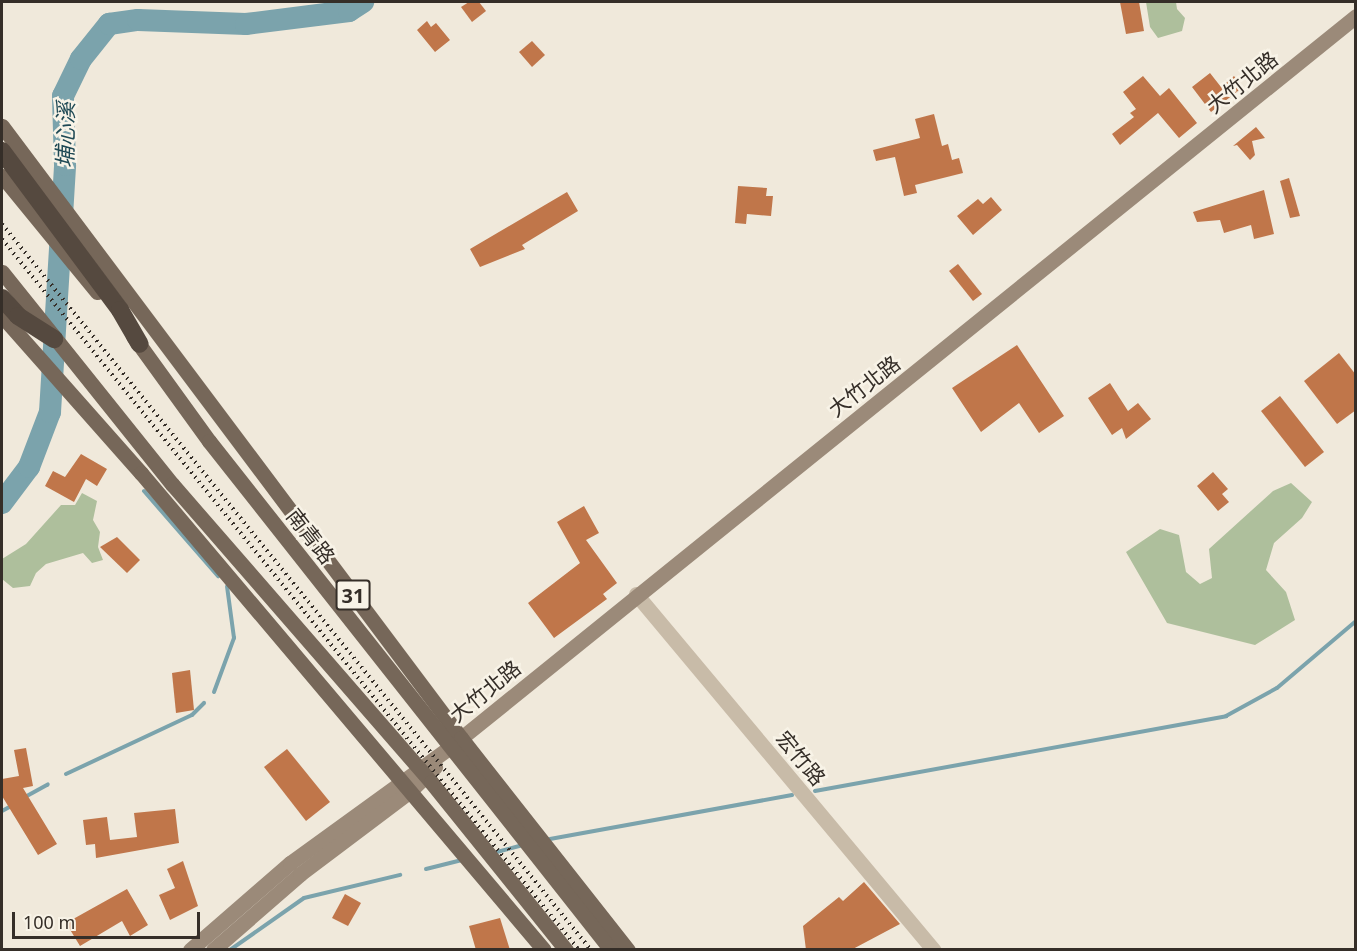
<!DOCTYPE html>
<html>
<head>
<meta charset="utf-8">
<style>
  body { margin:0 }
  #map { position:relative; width:1357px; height:951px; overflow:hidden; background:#f0e9db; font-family:"Noto Sans","Noto Sans TC",sans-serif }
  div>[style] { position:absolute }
  .green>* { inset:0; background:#aebf9c }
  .stream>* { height:4px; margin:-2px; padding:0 2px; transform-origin:2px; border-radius:2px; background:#7ba3ac }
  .river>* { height:22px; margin:-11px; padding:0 11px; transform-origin:11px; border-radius:11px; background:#7ba3ac }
  .building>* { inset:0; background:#c0764a }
  .street>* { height:15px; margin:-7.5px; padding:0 7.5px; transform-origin:7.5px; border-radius:7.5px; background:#c8bba8 }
  .secondary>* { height:15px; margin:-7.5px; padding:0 7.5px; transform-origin:7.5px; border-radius:7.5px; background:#9b8a79 }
  .primary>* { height:15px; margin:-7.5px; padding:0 7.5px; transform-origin:7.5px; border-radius:7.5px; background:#766759 }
  .highway>* { height:18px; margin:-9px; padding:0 9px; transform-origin:9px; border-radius:9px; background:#55493f }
  .rail>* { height:4px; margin-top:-2px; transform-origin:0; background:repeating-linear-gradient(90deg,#352e28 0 1.5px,transparent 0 6px) }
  span { translate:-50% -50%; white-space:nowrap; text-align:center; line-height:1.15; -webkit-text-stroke:5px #f8f3e7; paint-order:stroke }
  .shield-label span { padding:2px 4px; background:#f8f3e7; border:2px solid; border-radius:4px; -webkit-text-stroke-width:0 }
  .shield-label { font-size:20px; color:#352e28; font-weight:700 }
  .street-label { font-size:21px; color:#352e28 }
  .water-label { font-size:22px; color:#1f4954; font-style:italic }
  .frame { position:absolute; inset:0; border:3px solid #352e28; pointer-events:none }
  .scale { position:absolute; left:12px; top:912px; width:188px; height:27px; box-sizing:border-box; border:3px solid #352e28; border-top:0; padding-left:8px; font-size:18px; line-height:21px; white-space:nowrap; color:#352e28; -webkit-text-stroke:4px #f8f3e7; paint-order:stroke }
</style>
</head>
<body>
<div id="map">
  <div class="green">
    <div style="clip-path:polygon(1146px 2px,1176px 2px,1177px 9px,1185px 18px,1182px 31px,1158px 38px,1150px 27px)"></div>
    <div style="clip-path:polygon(1291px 483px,1312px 502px,1302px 518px,1274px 543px,1266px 570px,1286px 592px,1295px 620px,1255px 645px,1167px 623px,1126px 552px,1160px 529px,1179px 535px,1186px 572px,1200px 584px,1212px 578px,1209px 549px,1273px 491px)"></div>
    <div style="clip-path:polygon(82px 493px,97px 501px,93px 520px,100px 532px,98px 547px,103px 560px,92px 563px,83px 553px,46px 564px,36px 573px,30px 586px,13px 588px,2px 579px,2px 559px,26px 544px,61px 505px,75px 505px)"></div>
  </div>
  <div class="stream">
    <div style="left:144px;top:491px;width:113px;rotate:49deg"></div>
    <div style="left:214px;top:692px;width:58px;rotate:-69.7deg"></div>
    <div style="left:234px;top:638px;width:52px;rotate:-97.7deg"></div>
    <div style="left:66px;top:774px;width:139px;rotate:-25.1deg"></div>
    <div style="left:192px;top:715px;width:17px;rotate:-45deg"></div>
    <div style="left:815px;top:791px;width:418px;rotate:-10.3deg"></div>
    <div style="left:1226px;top:716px;width:58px;rotate:-28.8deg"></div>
    <div style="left:1277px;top:688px;width:104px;rotate:-40.3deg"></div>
    <div style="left:25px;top:797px;width:26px;rotate:-29deg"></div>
    <div style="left:2px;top:811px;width:10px;rotate:-29deg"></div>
    <div style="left:550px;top:839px;width:246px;rotate:-10.3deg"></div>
    <div style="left:497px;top:852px;width:24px;rotate:-15deg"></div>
    <div style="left:426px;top:869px;width:36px;rotate:-14deg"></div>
    <div style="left:230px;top:950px;width:90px;rotate:-35.1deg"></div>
    <div style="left:304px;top:898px;width:99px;rotate:-13.5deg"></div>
  </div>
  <div class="river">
    <div style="left:2px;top:503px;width:45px;rotate:-53.1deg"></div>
    <div style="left:29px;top:467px;width:59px;rotate:-69.1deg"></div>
    <div style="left:50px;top:412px;width:247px;rotate:-86.5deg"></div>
    <div style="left:65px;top:165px;width:69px;rotate:-91.7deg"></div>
    <div style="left:63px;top:96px;width:41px;rotate:-64.1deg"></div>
    <div style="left:81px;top:59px;width:45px;rotate:-51.3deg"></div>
    <div style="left:109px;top:24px;width:29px;rotate:-8deg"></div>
    <div style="left:138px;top:20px;width:108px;rotate:2.1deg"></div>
    <div style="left:246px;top:24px;width:104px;rotate:-7.2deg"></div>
    <div style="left:349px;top:11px;width:17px;rotate:-33deg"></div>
  </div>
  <div class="building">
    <div style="clip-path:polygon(469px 2px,479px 2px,486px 11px,472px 22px,461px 7px)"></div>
    <div style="clip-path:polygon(1120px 2px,1139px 2px,1144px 31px,1126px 34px)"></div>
    <div style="clip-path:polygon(427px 21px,431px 27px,436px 23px,450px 40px,435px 52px,417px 30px)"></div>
    <div style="clip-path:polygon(532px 41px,545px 55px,532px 67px,519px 52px)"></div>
    <div style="clip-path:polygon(1210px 73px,1221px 87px,1234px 76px,1243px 87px,1211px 112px,1192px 87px)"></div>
    <div style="clip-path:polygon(1143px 76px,1160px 96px,1169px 88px,1197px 123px,1179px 138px,1158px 113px,1120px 145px,1112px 134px,1134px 117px,1130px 113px,1136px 109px,1123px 92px)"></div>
    <div style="clip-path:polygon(934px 114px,942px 146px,948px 144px,952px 160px,959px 158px,963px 173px,915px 185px,917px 193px,904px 196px,895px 157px,876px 161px,873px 150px,920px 138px,915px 119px)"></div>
    <div style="clip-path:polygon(1256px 127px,1265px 138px,1252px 141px,1255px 155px,1250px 160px,1237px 145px,1233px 146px)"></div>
    <div style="clip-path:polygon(1289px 178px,1300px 216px,1290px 218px,1280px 181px)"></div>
    <div style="clip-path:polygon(738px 186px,767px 188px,766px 196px,773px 196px,771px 216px,747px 214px,746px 224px,735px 223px)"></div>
    <div style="clip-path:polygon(1264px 190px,1274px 234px,1254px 239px,1251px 225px,1224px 233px,1220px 220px,1197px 222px,1193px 212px)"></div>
    <div style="clip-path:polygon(567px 192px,578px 211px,522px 245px,525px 249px,480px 267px,470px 249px)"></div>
    <div style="clip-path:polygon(991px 197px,1002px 210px,973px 235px,957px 216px,978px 199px,983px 204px)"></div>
    <div style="clip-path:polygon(958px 264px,982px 294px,973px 301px,949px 271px)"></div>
    <div style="clip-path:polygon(1017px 345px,1064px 416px,1039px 433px,1019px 403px,981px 432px,952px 388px)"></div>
    <div style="clip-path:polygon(1339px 353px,1356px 375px,1356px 410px,1337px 424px,1304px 381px)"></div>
    <div style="clip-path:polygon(1110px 383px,1128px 411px,1138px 403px,1151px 419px,1126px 439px,1122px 428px,1112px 435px,1088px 398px)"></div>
    <div style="clip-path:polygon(1280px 396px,1324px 452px,1305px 467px,1261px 411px)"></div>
    <div style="clip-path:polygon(81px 454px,107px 469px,97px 486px,86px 479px,74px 502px,45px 486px,53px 471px,65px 477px)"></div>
    <div style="clip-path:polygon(1213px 472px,1228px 489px,1222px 494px,1229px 502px,1218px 511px,1197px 486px)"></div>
    <div style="clip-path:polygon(584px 506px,599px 533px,586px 540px,617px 583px,603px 594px,607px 599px,554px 638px,528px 603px,580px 563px,557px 522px)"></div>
    <div style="clip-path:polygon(117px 537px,140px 560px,127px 573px,100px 547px)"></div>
    <div style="clip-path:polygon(190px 670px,194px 710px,176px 713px,172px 673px)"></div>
    <div style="clip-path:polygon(26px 748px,33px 786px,23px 788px,57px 844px,38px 855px,2px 796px,2px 779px,19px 776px,14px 750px)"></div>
    <div style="clip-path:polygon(287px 749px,330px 802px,306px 821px,264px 767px)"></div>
    <div style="clip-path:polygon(175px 809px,179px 843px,96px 858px,95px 844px,86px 845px,83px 820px,107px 817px,110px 840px,137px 837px,134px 813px)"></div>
    <div style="clip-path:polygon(183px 861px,198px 906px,170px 920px,159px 895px,175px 888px,167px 869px)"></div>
    <div style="clip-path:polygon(864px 882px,900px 924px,851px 950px,806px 950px,803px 926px,839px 897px,843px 901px)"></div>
    <div style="clip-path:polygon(127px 889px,148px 925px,130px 936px,122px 921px,80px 946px,66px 923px)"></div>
    <div style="clip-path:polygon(345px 894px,361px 903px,348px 926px,332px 918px)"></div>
    <div style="clip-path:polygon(500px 918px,510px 950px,476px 950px,469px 926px)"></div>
  </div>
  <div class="street">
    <div style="left:636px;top:594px;width:464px;rotate:50.1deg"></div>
  </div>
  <div class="secondary">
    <div style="left:190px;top:950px;width:133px;rotate:-41deg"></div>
    <div style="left:290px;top:863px;width:198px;rotate:-35.9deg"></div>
    <div style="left:450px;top:747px;width:1164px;rotate:-38.9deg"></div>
    <div style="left:213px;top:950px;width:116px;rotate:-41.1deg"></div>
    <div style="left:300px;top:874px;width:138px;rotate:-37deg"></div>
    <div style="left:410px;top:791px;width:35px;rotate:-44deg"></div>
  </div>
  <div class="primary">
    <div style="left:2px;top:126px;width:765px;rotate:53.13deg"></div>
    <div style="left:461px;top:738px;width:270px;rotate:51.8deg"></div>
    <div style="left:2px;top:176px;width:150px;rotate:50.7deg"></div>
    <div style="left:2px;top:272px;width:272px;rotate:51.3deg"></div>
    <div style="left:172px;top:484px;width:395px;rotate:49deg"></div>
    <div style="left:431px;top:782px;width:216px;rotate:51.2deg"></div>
    <div style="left:2px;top:316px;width:210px;rotate:48.5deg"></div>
    <div style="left:141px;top:473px;width:624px;rotate:49.81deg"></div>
    <div style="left:133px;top:336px;width:130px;rotate:54.1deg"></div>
    <div style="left:209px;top:441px;width:649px;rotate:51.7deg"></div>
  </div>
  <div class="highway">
    <div style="left:2px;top:151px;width:198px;rotate:53.4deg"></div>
    <div style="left:120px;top:310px;width:39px;rotate:60deg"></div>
    <div style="left:2px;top:298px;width:24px;rotate:48deg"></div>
    <div style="left:18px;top:316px;width:43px;rotate:32.6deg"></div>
  </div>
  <div class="rail">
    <div style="left:2px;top:224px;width:935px;rotate:50.95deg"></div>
    <div style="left:2px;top:239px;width:916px;rotate:50.94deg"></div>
  </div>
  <div class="shield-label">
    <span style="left:353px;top:595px">31</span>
  </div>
  <div class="street-label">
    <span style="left:1242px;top:82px;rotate:-39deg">大竹北路</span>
    <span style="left:864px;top:386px;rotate:-38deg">大竹北路</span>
    <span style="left:311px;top:536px;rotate:52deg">南青路</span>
    <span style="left:485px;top:691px;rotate:-39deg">大竹北路</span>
    <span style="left:801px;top:758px;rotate:50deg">宏竹路</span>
  </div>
  <div class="water-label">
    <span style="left:65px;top:135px;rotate:-89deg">埔心溪</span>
  </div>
  <div class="frame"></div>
  <div class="scale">100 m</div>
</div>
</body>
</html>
